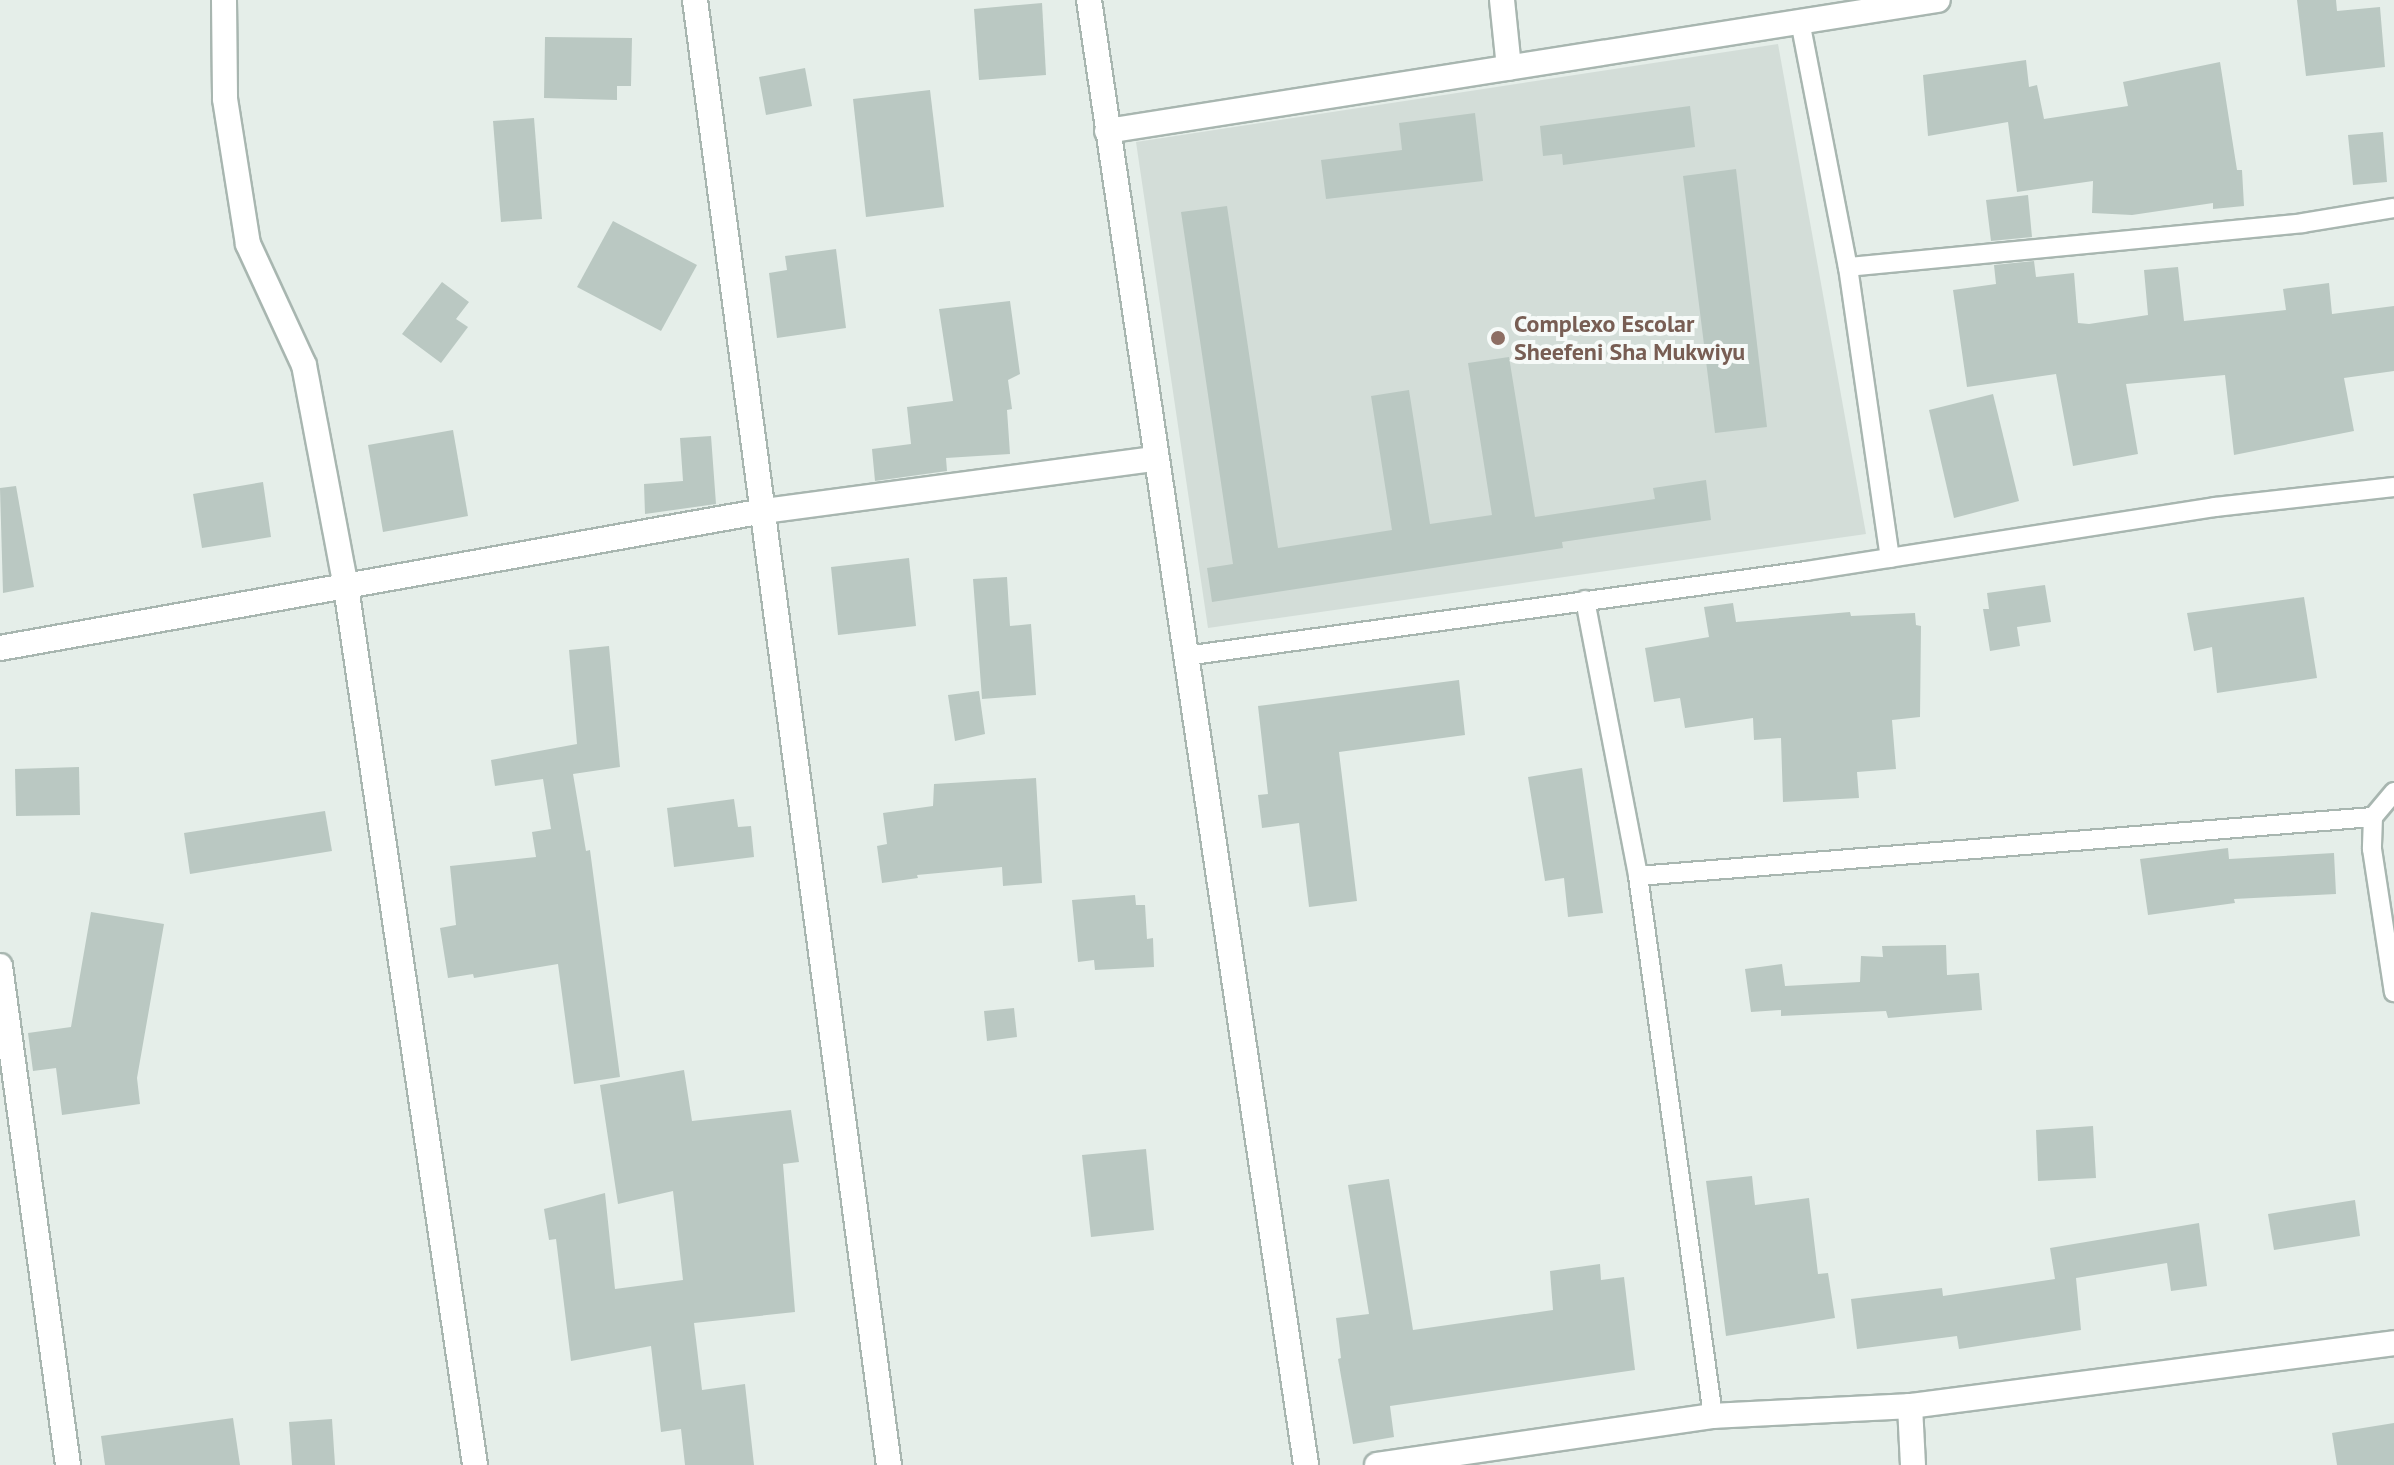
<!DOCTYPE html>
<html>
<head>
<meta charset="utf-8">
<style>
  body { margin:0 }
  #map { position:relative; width:2394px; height:1465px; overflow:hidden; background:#e5eee9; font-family:"PT Sans",sans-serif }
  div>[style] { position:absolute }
  .built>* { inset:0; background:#d3ddd8 }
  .building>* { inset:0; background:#bac8c2 }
  .roads { filter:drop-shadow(2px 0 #a8b6b0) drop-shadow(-2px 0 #a8b6b0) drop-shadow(0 2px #a8b6b0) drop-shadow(0 -2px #a8b6b0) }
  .service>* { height:18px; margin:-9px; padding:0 9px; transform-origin:9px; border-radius:9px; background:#fff }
  .minor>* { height:24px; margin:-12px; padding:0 12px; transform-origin:12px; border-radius:12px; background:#fff }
  .dots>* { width:22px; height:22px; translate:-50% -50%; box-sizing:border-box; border:4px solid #f6faf8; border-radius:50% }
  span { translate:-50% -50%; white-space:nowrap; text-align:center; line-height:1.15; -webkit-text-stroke:8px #f6faf8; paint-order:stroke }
  .education-label { font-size:24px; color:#785e54; font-weight:700 }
  .left { translate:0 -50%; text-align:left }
</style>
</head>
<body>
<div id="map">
  <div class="built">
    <div style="clip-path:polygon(1778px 44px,1866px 534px,1208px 628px,1136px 142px)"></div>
  </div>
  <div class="building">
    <div style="clip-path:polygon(2297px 0,2336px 0,2337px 11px,2380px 7px,2385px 67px,2306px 76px)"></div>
    <div style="clip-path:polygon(1042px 3px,1046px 75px,979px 80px,974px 9px)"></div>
    <div style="clip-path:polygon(545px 37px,632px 38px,631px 86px,617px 86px,617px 100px,544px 98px)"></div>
    <div style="clip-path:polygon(2026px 60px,2029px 87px,2037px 85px,2044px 119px,2128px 106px,2123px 82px,2220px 62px,2237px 170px,2242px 170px,2244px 206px,2213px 209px,2213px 203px,2132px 215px,2092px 213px,2093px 181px,2017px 192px,2008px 122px,1928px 136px,1923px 75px)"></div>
    <div style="clip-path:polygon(805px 68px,812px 106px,766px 115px,759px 77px)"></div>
    <div style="clip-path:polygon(930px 90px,944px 207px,866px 217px,853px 99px)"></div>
    <div style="clip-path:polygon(1690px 106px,1695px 147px,1563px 165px,1562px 154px,1543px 156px,1540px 126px)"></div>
    <div style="clip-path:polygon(1475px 113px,1483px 181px,1326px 199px,1321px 160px,1402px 150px,1399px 123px)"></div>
    <div style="clip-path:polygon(534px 118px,542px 219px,501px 222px,493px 121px)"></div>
    <div style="clip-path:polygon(2383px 132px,2387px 182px,2353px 185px,2348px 135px)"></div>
    <div style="clip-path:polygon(1736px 169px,1767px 427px,1715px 433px,1683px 176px)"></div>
    <div style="clip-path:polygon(2028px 195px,2032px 237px,1991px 241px,1986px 200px)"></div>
    <div style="clip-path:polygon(1227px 206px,1278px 548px,1392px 530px,1371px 396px,1409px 390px,1430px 524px,1492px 515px,1468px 363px,1509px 357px,1535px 517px,1655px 499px,1653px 488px,1706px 480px,1711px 520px,1562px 542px,1563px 548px,1212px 602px,1207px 568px,1233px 564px,1181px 212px)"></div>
    <div style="clip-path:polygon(613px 221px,697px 265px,661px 331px,577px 287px)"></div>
    <div style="clip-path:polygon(836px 249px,846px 328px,777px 338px,769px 273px,787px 270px,785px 256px)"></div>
    <div style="clip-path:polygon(2034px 261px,2036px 277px,2074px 273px,2078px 323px,2089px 324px,2148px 315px,2144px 270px,2178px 267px,2184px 321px,2286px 310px,2283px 289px,2329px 283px,2332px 314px,2394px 306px,2394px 371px,2344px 378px,2354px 431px,2234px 455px,2225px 375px,2126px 384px,2138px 454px,2073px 466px,2056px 374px,1967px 387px,1953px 290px,1996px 284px,1994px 265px)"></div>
    <div style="clip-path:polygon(442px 282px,469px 302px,456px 319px,468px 327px,441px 363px,402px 334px)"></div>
    <div style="clip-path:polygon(1010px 301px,1020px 374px,1008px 380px,1012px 409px,1007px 410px,1010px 454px,946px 458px,947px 471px,875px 481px,872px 449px,911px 444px,907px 407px,953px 401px,939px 309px)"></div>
    <div style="clip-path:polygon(1993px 394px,2019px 501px,1954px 518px,1929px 410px)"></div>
    <div style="clip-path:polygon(453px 430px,468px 516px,383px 532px,368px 445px)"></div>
    <div style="clip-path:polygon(711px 436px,716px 504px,645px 514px,644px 484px,683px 481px,680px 438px)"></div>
    <div style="clip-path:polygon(263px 482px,271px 537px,202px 548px,193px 494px)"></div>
    <div style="clip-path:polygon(16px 486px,34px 587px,3px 593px,0 488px)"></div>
    <div style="clip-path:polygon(909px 558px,916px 626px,838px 635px,831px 567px)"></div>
    <div style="clip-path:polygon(1007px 577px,1010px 626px,1031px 624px,1036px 695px,982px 699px,973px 579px)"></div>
    <div style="clip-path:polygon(2045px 585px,2051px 622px,2017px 627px,2020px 646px,1990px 651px,1983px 609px,1989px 609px,1987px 593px)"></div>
    <div style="clip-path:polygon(2304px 597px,2317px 678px,2217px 693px,2212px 647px,2194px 651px,2187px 613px)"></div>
    <div style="clip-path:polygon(1733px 603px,1736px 622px,1850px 612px,1851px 616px,1915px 613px,1916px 625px,1921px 626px,1920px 717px,1892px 720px,1896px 769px,1857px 772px,1859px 798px,1783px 802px,1781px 738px,1754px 740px,1753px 718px,1685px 728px,1680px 698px,1654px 702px,1645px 648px,1709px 637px,1704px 607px)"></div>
    <div style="clip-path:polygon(609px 646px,620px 767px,573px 774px,586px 851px,590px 850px,620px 1077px,574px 1084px,558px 964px,474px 978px,473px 974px,448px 978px,440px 928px,456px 925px,450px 866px,536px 857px,532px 832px,551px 829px,543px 779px,495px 786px,491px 760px,577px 744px,569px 650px)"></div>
    <div style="clip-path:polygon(1459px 680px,1465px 735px,1339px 752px,1357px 901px,1309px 907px,1299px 823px,1262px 828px,1258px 795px,1268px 794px,1258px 706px)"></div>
    <div style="clip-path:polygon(979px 691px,985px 734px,955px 741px,948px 695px)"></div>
    <div style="clip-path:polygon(79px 767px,80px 815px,16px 816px,15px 769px)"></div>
    <div style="clip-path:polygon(1582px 768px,1603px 913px,1568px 917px,1564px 878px,1545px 881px,1528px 777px)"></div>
    <div style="clip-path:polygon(1036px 778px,1042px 883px,1003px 886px,1002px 867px,917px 875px,918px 878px,882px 883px,877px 846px,887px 844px,883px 813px,933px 806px,934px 784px)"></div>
    <div style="clip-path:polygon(734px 799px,738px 827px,751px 826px,754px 857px,674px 867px,667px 808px)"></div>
    <div style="clip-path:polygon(325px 811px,332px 851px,190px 874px,184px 833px)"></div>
    <div style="clip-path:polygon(2228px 848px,2229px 859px,2334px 853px,2336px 894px,2234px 899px,2235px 903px,2148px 915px,2140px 859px)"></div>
    <div style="clip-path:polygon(1135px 895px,1136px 905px,1145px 905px,1147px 939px,1153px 938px,1154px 967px,1095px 970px,1094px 960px,1078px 962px,1072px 900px)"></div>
    <div style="clip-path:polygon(91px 912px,164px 924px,137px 1078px,140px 1104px,62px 1115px,56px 1068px,33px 1071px,28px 1033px,71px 1027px)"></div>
    <div style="clip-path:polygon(1946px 945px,1947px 975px,1979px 973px,1982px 1010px,1888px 1018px,1886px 1011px,1781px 1016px,1781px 1010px,1751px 1012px,1745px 969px,1782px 964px,1785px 986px,1860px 982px,1861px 956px,1883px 957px,1882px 946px)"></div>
    <div style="clip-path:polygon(1014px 1008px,1017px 1037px,987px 1041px,984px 1011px)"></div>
    <div style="clip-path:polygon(684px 1070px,692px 1121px,791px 1110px,799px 1162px,783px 1164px,795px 1312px,694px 1323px,702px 1390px,745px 1384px,754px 1465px,685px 1465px,681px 1429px,661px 1432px,651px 1346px,571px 1361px,556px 1239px,549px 1240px,544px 1209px,605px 1193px,615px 1289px,683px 1280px,673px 1191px,618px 1204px,600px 1085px)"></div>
    <div style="clip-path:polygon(2093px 1126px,2096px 1178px,2038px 1181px,2036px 1130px)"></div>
    <div style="clip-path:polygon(1146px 1149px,1154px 1230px,1091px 1237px,1082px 1155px)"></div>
    <div style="clip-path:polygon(1752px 1176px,1755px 1205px,1809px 1198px,1818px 1274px,1828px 1273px,1835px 1318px,1726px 1336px,1706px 1181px)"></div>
    <div style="clip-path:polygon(1389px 1179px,1413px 1330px,1553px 1310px,1550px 1271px,1600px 1264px,1601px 1280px,1624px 1277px,1635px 1370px,1390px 1406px,1394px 1437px,1353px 1444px,1338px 1359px,1341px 1358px,1336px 1318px,1369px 1314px,1348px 1185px)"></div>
    <div style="clip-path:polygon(2355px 1200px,2360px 1236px,2274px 1250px,2268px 1214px)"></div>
    <div style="clip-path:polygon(2199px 1223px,2207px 1286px,2171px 1291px,2167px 1263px,2076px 1278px,2081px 1330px,1959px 1349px,1957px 1336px,1857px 1349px,1851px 1299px,1942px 1288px,1943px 1296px,2055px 1279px,2050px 1248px)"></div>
    <div style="clip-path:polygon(233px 1418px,240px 1465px,105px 1465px,101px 1436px)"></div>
    <div style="clip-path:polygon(332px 1419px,335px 1465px,292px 1465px,289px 1422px)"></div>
    <div style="clip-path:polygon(2394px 1423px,2394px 1465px,2337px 1465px,2332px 1433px)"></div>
  </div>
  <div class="roads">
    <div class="service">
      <div style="left:1800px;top:21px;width:251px;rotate:79deg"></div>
      <div style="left:1848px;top:267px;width:294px;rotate:81.8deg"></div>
      <div style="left:1848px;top:267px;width:457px;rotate:-5.5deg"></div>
      <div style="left:2303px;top:223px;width:92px;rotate:-9.4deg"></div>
      <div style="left:1585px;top:600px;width:281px;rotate:79.1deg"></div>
      <div style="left:1638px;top:876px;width:545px;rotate:82.09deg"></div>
      <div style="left:1185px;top:656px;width:627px;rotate:-7.79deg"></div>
      <div style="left:1806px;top:571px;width:414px;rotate:-8.9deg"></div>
      <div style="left:2215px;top:507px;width:180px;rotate:-6.4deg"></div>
      <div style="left:2394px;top:792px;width:33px;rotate:130deg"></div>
      <div style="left:2373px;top:817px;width:32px;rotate:92deg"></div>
      <div style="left:2372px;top:849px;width:145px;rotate:81.3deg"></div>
      <div style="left:1638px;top:876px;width:737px;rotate:-4.59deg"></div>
    </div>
    <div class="minor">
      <div style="left:224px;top:0;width:99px;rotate:89.4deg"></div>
      <div style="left:225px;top:99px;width:147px;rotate:81deg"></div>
      <div style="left:248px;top:244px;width:133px;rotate:65.2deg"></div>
      <div style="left:304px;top:365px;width:226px;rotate:79.3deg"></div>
      <div style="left:346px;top:587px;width:887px;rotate:81.64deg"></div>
      <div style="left:695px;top:0;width:1478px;rotate:82.46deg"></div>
      <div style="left:1089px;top:0;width:1481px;rotate:81.57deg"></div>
      <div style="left:1502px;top:0;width:68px;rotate:84.1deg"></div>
      <div style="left:1107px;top:131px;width:841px;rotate:-8.96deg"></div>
      <div style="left:0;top:648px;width:776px;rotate:-10.17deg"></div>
      <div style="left:764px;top:511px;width:393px;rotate:-7.6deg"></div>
      <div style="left:0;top:966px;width:504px;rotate:82.24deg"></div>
      <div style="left:1910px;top:1406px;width:59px;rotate:87.1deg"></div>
      <div style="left:1377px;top:1465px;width:340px;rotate:-8.3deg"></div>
      <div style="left:1713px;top:1416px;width:197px;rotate:-2.9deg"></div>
      <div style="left:1910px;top:1406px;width:488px;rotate:-7.4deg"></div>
    </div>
  </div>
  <div class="dots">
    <div style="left:1498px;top:338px;background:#8d6e63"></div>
  </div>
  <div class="education-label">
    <span class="left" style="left:1514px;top:338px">Complexo Escolar<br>Sheefeni Sha Mukwiyu</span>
  </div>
</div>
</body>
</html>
